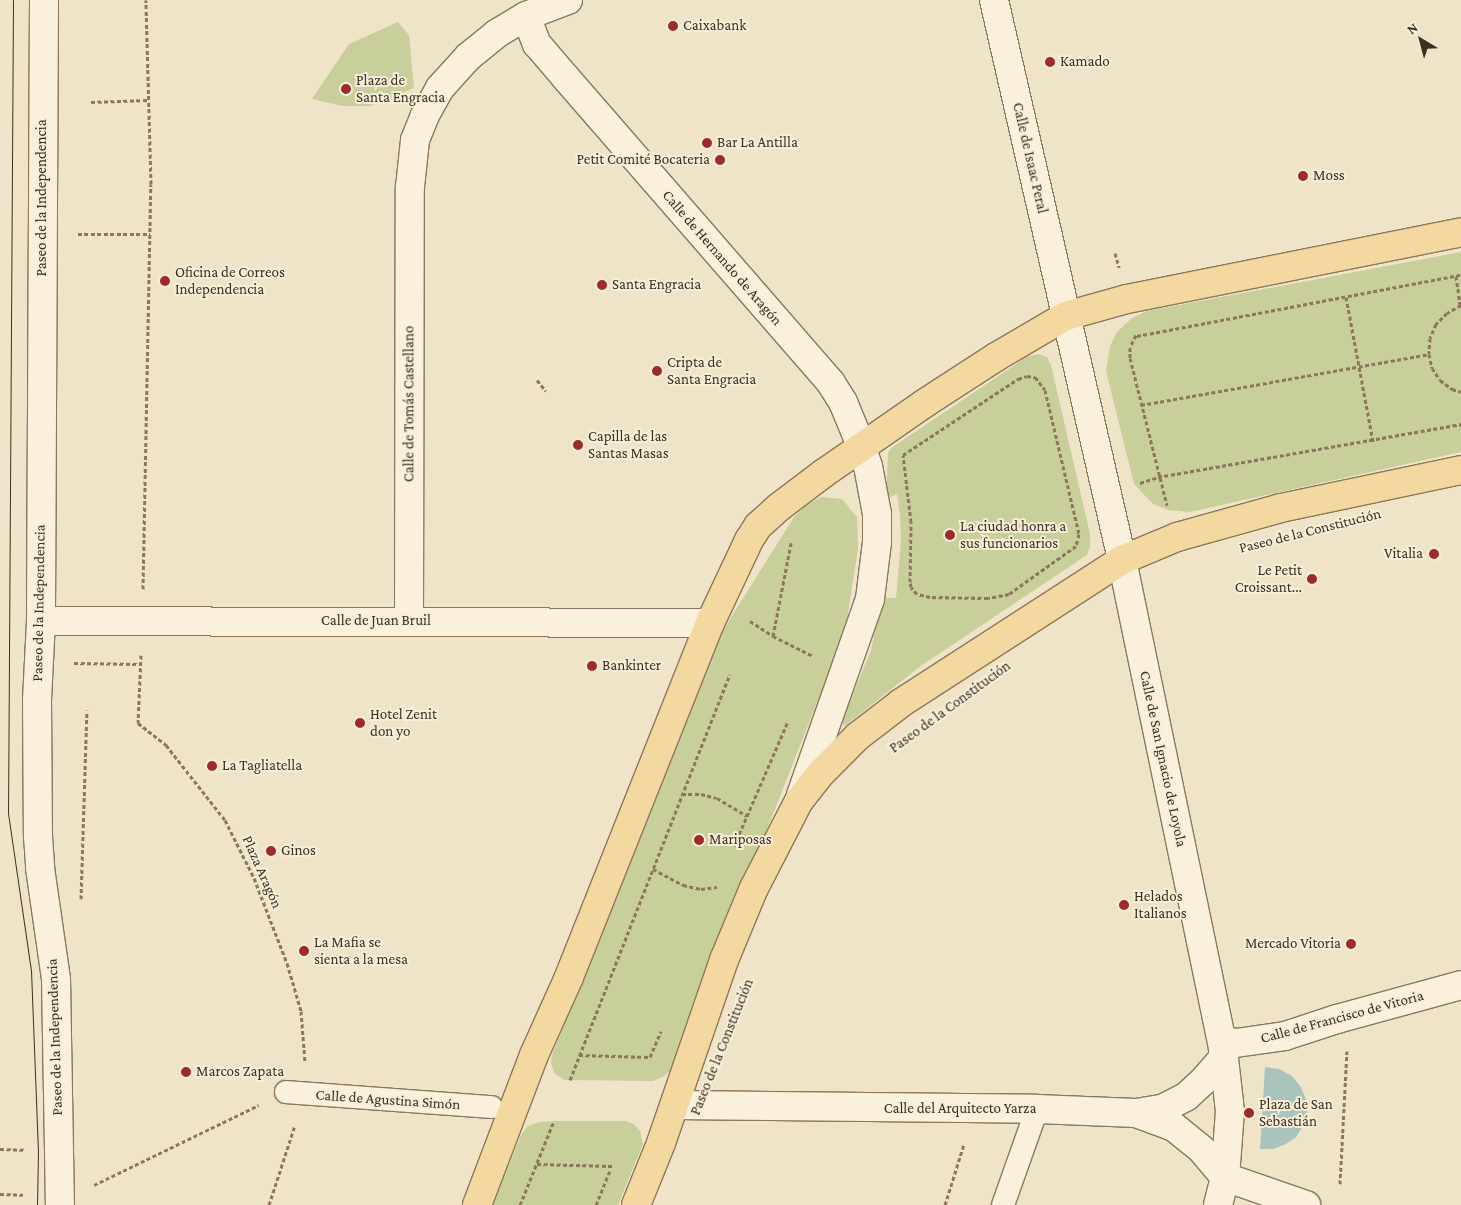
<!DOCTYPE html>
<html>
<head>
<meta charset="utf-8">
<style>
  body { margin:0 }
  #map { position:relative; width:1461px; height:1205px; overflow:hidden; background:#f0e4c8; font-family:"Crimson Pro",serif }
  div>[style] { position:absolute }
  .green>* { inset:0; background:#c9cf9b }
  .water>* { inset:0; background:#a9c4bc }
  .path>* { height:3px; margin-top:-1.5px; transform-origin:0; background:repeating-linear-gradient(90deg,#8d765c 0 4px,transparent 0 6.5px) }
  .roads { filter:drop-shadow(1px 0 #8d765c) drop-shadow(-1px 0 #8d765c) drop-shadow(0 1px #8d765c) drop-shadow(0 -1px #8d765c) }
  .pedestrian>* { height:22px; margin:-11px; padding:0 11px; transform-origin:11px; border-radius:11px; background:#faf1dc }
  .minor>* { height:28px; margin:-14px; padding:0 14px; transform-origin:14px; border-radius:14px; background:#faf1dc }
  .tertiary>* { height:28px; margin:-14px; padding:0 14px; transform-origin:14px; border-radius:14px; background:#faf1dc }
  .primary>* { height:28px; margin:-14px; padding:0 14px; transform-origin:14px; border-radius:14px; background:#f3d9a0 }
  .tram>* { height:1px; margin:-0.5px; padding:0 0.5px; transform-origin:0.5px; border-radius:0.5px; background:#3d2e20 }
  .dots>* { width:14px; height:14px; translate:-50% -50%; box-sizing:border-box; border:2px solid #f7eed8; border-radius:50% }
  span { translate:-50% -50%; white-space:nowrap; text-align:center; line-height:1.15; -webkit-text-stroke:4px #f7eed8; paint-order:stroke }
  .poi-label { font-size:15px; color:#3d2e20 }
  .left { translate:0 -50%; text-align:left }
  .right { translate:-100% -50%; text-align:right }
  .street-label { font-size:15px; color:#3d2e20 }
  .north { position:absolute; left:1396px; top:15px; width:50px; height:50px; -webkit-text-stroke:4px #f7eed8; paint-order:stroke; rotate:323deg; font-size:14px; font-weight:700; line-height:20px; text-align:center; color:#3d2e20 }
  .north::after { content:''; display:block; margin:auto; width:18px; height:22px; background:#3d2e20; clip-path:polygon(50% 0,100% 100%,50% 72%,0 100%) }
</style>
</head>
<body>
<div id="map">
  <div class="green">
    <div style="clip-path:polygon(398px 22px,409px 35px,414px 88px,370px 106px,343px 106px,312px 99px,349px 44px)"></div>
    <div style="clip-path:polygon(1461px 252px,1461px 452px,1190px 512px,1168px 510px,1153px 504px,1134px 484px,1106px 371px,1110px 346px,1117px 332px,1132px 318px,1147px 311px)"></div>
    <div style="clip-path:polygon(1038px 354px,1047px 357px,1051px 365px,1090px 534px,1090px 547px,1087px 555px,922px 665px,846px 725px,843px 725px,842px 721px,871px 650px,882px 598px,896px 598px,901px 540px,900px 516px,897px 494px,886px 499px,888px 453px,891px 448px,1028px 356px)"></div>
    <div style="clip-path:polygon(821px 497px,842px 499px,857px 517px,858px 549px,845px 632px,672px 1069px,663px 1077px,653px 1081px,564px 1080px,554px 1073px,551px 1062px,552px 1055px,723px 630px,794px 517px,805px 506px)"></div>
    <div style="clip-path:polygon(554px 1121px,626px 1121px,634px 1124px,640px 1131px,643px 1144px,618px 1205px,493px 1205px,521px 1135px,528px 1126px,540px 1122px)"></div>
  </div>
  <div class="water">
    <div style="clip-path:polygon(1265px 1067px,1279px 1069px,1292px 1076px,1301px 1087px,1306px 1100px,1307px 1114px,1303px 1126px,1296px 1137px,1286px 1144px,1273px 1149px,1260px 1149px)"></div>
  </div>
  <div class="path">
    <div style="left:91px;top:102px;width:58px;rotate:-2deg"></div>
    <div style="left:78px;top:234px;width:72px"></div>
    <div style="left:1115px;top:253px;width:15px;rotate:74deg"></div>
    <div style="left:1456px;top:276px;width:29px;rotate:82deg"></div>
    <div style="left:1346px;top:297px;width:147px;rotate:79.4deg"></div>
    <div style="left:1461px;top:305px;width:16px;rotate:150deg"></div>
    <div style="left:1447px;top:313px;width:16px;rotate:135deg"></div>
    <div style="left:1436px;top:324px;width:15px;rotate:113deg"></div>
    <div style="left:1430px;top:338px;width:16px;rotate:94deg"></div>
    <div style="left:1429px;top:354px;width:14px;rotate:78deg"></div>
    <div style="left:1432px;top:368px;width:14px;rotate:56deg"></div>
    <div style="left:1440px;top:380px;width:15px;rotate:37deg"></div>
    <div style="left:1452px;top:389px;width:9px;rotate:18deg"></div>
    <div style="left:1136px;top:335px;width:13px;rotate:117deg"></div>
    <div style="left:1130px;top:347px;width:11px;rotate:90deg"></div>
    <div style="left:1130px;top:358px;width:152px;rotate:75.9deg"></div>
    <div style="left:1137px;top:336px;width:330px;rotate:-10.7deg"></div>
    <div style="left:1027px;top:376px;width:8px;rotate:7deg"></div>
    <div style="left:1035px;top:377px;width:16px;rotate:52deg"></div>
    <div style="left:1045px;top:390px;width:148px;rotate:76.7deg"></div>
    <div style="left:1079px;top:534px;width:12px;rotate:104deg"></div>
    <div style="left:1076px;top:546px;width:82px;rotate:144.4deg"></div>
    <div style="left:1009px;top:594px;width:21px;rotate:169deg"></div>
    <div style="left:988px;top:598px;width:58px;rotate:-179deg"></div>
    <div style="left:930px;top:597px;width:13px;rotate:-167deg"></div>
    <div style="left:917px;top:594px;width:9px;rotate:-131deg"></div>
    <div style="left:911px;top:587px;width:5px;rotate:-101deg"></div>
    <div style="left:910px;top:582px;width:60px;rotate:-89deg"></div>
    <div style="left:911px;top:522px;width:67px;rotate:-96.8deg"></div>
    <div style="left:903px;top:455px;width:138px;rotate:-33.5deg"></div>
    <div style="left:1018px;top:379px;width:9px;rotate:-18deg"></div>
    <div style="left:537px;top:380px;width:14px;rotate:51deg"></div>
    <div style="left:1141px;top:405px;width:292px;rotate:-10deg"></div>
    <div style="left:1140px;top:483px;width:19px;rotate:-18deg"></div>
    <div style="left:1158px;top:477px;width:308px;rotate:-9.9deg"></div>
    <div style="left:143px;top:589px;width:405px;rotate:-88.9deg"></div>
    <div style="left:151px;top:184px;width:184px;rotate:-91.6deg"></div>
    <div style="left:750px;top:621px;width:27px;rotate:33deg"></div>
    <div style="left:773px;top:636px;width:95px;rotate:-79deg"></div>
    <div style="left:773px;top:636px;width:45px;rotate:26.6deg"></div>
    <div style="left:141px;top:655px;width:68px;rotate:92.5deg"></div>
    <div style="left:138px;top:723px;width:36px;rotate:38deg"></div>
    <div style="left:166px;top:745px;width:95px;rotate:51.8deg"></div>
    <div style="left:225px;top:820px;width:65px;rotate:63.4deg"></div>
    <div style="left:254px;top:878px;width:91px;rotate:68.8deg"></div>
    <div style="left:287px;top:963px;width:50px;rotate:73.7deg"></div>
    <div style="left:301px;top:1011px;width:51px;rotate:85.5deg"></div>
    <div style="left:74px;top:663px;width:67px;rotate:0.9deg"></div>
    <div style="left:682px;top:794px;width:19px"></div>
    <div style="left:701px;top:794px;width:16px;rotate:14deg"></div>
    <div style="left:717px;top:798px;width:35px;rotate:31deg"></div>
    <div style="left:734px;top:846px;width:136px;rotate:-66.6deg"></div>
    <div style="left:653px;top:869px;width:34px;rotate:28deg"></div>
    <div style="left:683px;top:885px;width:18px;rotate:13deg"></div>
    <div style="left:701px;top:889px;width:16px;rotate:-7deg"></div>
    <div style="left:81px;top:899px;width:189px;rotate:-88.2deg"></div>
    <div style="left:579px;top:1055px;width:71px;rotate:1.6deg"></div>
    <div style="left:650px;top:1057px;width:28px;rotate:-67deg"></div>
    <div style="left:570px;top:1080px;width:436px;rotate:-68.5deg"></div>
    <div style="left:0;top:1149px;width:24px;rotate:2deg"></div>
    <div style="left:537px;top:1164px;width:75px;rotate:1.5deg"></div>
    <div style="left:1340px;top:1184px;width:133px;rotate:-87deg"></div>
    <div style="left:94px;top:1185px;width:183px;rotate:-25.9deg"></div>
    <div style="left:0;top:1194px;width:23px;rotate:2deg"></div>
    <div style="left:269px;top:1205px;width:84px;rotate:-72deg"></div>
    <div style="left:520px;top:1205px;width:91px;rotate:-68deg"></div>
    <div style="left:596px;top:1205px;width:37px;rotate:-68deg"></div>
    <div style="left:945px;top:1205px;width:64px;rotate:-72.7deg"></div>
  </div>
  <div class="roads">
    <div class="pedestrian">
      <div style="left:286px;top:1092px;width:206px;rotate:4.2deg"></div>
      <div style="left:1003px;top:1205px;width:102px;rotate:-70.5deg"></div>
    </div>
    <div class="minor">
      <div style="left:994px;top:0;width:574px;rotate:77.12deg"></div>
      <div style="left:1122px;top:560px;width:491px;rotate:78.3deg"></div>
      <div style="left:1222px;top:1041px;width:70px;rotate:83.5deg"></div>
      <div style="left:1230px;top:1111px;width:66px;rotate:94.3deg"></div>
      <div style="left:1225px;top:1177px;width:29px;rotate:104deg"></div>
      <div style="left:526px;top:16px;width:30px;rotate:69deg"></div>
      <div style="left:537px;top:44px;width:45px;rotate:49.5deg"></div>
      <div style="left:566px;top:78px;width:404px;rotate:49deg"></div>
      <div style="left:831px;top:383px;width:22px;rotate:58deg"></div>
      <div style="left:843px;top:402px;width:50px;rotate:67.6deg"></div>
      <div style="left:862px;top:448px;width:19px;rotate:72deg"></div>
      <div style="left:868px;top:466px;width:49px;rotate:79.4deg"></div>
      <div style="left:877px;top:514px;width:28px;rotate:90deg"></div>
      <div style="left:877px;top:542px;width:57px;rotate:97deg"></div>
      <div style="left:870px;top:599px;width:208px;rotate:109.4deg"></div>
      <div style="left:41px;top:621px;width:669px;rotate:0.17deg"></div>
      <div style="left:409px;top:621px;width:434px;rotate:-89.9deg"></div>
      <div style="left:410px;top:187px;width:47px;rotate:-83.9deg"></div>
      <div style="left:415px;top:140px;width:27px;rotate:-68deg"></div>
      <div style="left:425px;top:115px;width:31px;rotate:-61deg"></div>
      <div style="left:440px;top:88px;width:42px;rotate:-47.9deg"></div>
      <div style="left:468px;top:57px;width:36px;rotate:-39deg"></div>
      <div style="left:496px;top:34px;width:35px;rotate:-31deg"></div>
      <div style="left:526px;top:16px;width:45px;rotate:-20.9deg"></div>
      <div style="left:1222px;top:1041px;width:14px;rotate:8deg"></div>
      <div style="left:1236px;top:1043px;width:49px;rotate:-8.1deg"></div>
      <div style="left:1285px;top:1036px;width:55px;rotate:-18.1deg"></div>
      <div style="left:1337px;top:1019px;width:129px;rotate:-15.3deg"></div>
      <div style="left:675px;top:1105px;width:362px;rotate:0.6deg"></div>
      <div style="left:1037px;top:1109px;width:99px;rotate:2.3deg"></div>
      <div style="left:1136px;top:1113px;width:26px;rotate:-9deg"></div>
      <div style="left:1162px;top:1109px;width:28px;rotate:-27deg"></div>
      <div style="left:1187px;top:1096px;width:25px;rotate:-43deg"></div>
      <div style="left:1205px;top:1079px;width:29px;rotate:-49deg"></div>
      <div style="left:1136px;top:1113px;width:40px;rotate:20.2deg"></div>
      <div style="left:1174px;top:1127px;width:36px;rotate:39deg"></div>
      <div style="left:1202px;top:1150px;width:35px;rotate:50deg"></div>
      <div style="left:1225px;top:1177px;width:86px;rotate:19.1deg"></div>
    </div>
    <div class="tertiary">
      <div style="left:44px;top:0;width:621px;rotate:90.28deg"></div>
      <div style="left:41px;top:621px;width:79px;rotate:92.9deg"></div>
      <div style="left:37px;top:700px;width:136px;rotate:89.6deg"></div>
      <div style="left:38px;top:836px;width:32px;rotate:86deg"></div>
      <div style="left:40px;top:868px;width:112px;rotate:81.8deg"></div>
      <div style="left:56px;top:979px;width:226px;rotate:89deg"></div>
    </div>
    <div class="primary">
      <div style="left:477px;top:1205px;width:160px;rotate:-69.2deg"></div>
      <div style="left:534px;top:1055px;width:85px;rotate:-65.8deg"></div>
      <div style="left:569px;top:977px;width:381px;rotate:-68.3deg"></div>
      <div style="left:710px;top:623px;width:92px;rotate:-64.8deg"></div>
      <div style="left:749px;top:540px;width:17px;rotate:-57deg"></div>
      <div style="left:758px;top:526px;width:28px;rotate:-42deg"></div>
      <div style="left:779px;top:507px;width:56px;rotate:-37.1deg"></div>
      <div style="left:824px;top:473px;width:123px;rotate:-34.7deg"></div>
      <div style="left:925px;top:403px;width:85px;rotate:-32.9deg"></div>
      <div style="left:996px;top:357px;width:81px;rotate:-30.4deg"></div>
      <div style="left:1066px;top:316px;width:63px;rotate:-15.6deg"></div>
      <div style="left:1127px;top:299px;width:341px;rotate:-11.3deg"></div>
      <div style="left:636px;top:1205px;width:67px;rotate:-68deg"></div>
      <div style="left:661px;top:1143px;width:194px;rotate:-71deg"></div>
      <div style="left:724px;top:960px;width:78px;rotate:-67.4deg"></div>
      <div style="left:754px;top:888px;width:98px;rotate:-62.7deg"></div>
      <div style="left:799px;top:801px;width:37px;rotate:-52deg"></div>
      <div style="left:822px;top:772px;width:51px;rotate:-45deg"></div>
      <div style="left:858px;top:736px;width:54px;rotate:-37.5deg"></div>
      <div style="left:901px;top:703px;width:263px;rotate:-32.9deg"></div>
      <div style="left:1122px;top:560px;width:60px;rotate:-22.7deg"></div>
      <div style="left:1177px;top:537px;width:108px;rotate:-15.6deg"></div>
      <div style="left:1281px;top:508px;width:184px;rotate:-11.9deg"></div>
    </div>
  </div>
  <div class="tram">
    <div style="left:13px;top:0;width:813px;rotate:90.35deg"></div>
    <div style="left:8px;top:813px;width:159px;rotate:81.7deg"></div>
    <div style="left:31px;top:970px;width:180px;rotate:87.8deg"></div>
    <div style="left:38px;top:1150px;width:55px;rotate:91deg"></div>
  </div>
  <div class="dots">
    <div style="left:673px;top:26px;background:#9e2a2b"></div>
    <div style="left:1050px;top:62px;background:#9e2a2b"></div>
    <div style="left:346px;top:89px;background:#9e2a2b"></div>
    <div style="left:707px;top:143px;background:#9e2a2b"></div>
    <div style="left:720px;top:160px;background:#9e2a2b"></div>
    <div style="left:1303px;top:176px;background:#9e2a2b"></div>
    <div style="left:165px;top:281px;background:#9e2a2b"></div>
    <div style="left:602px;top:285px;background:#9e2a2b"></div>
    <div style="left:657px;top:371px;background:#9e2a2b"></div>
    <div style="left:578px;top:445px;background:#9e2a2b"></div>
    <div style="left:950px;top:535px;background:#9e2a2b"></div>
    <div style="left:1434px;top:554px;background:#9e2a2b"></div>
    <div style="left:1312px;top:579px;background:#9e2a2b"></div>
    <div style="left:592px;top:666px;background:#9e2a2b"></div>
    <div style="left:360px;top:723px;background:#9e2a2b"></div>
    <div style="left:212px;top:766px;background:#9e2a2b"></div>
    <div style="left:699px;top:840px;background:#9e2a2b"></div>
    <div style="left:271px;top:851px;background:#9e2a2b"></div>
    <div style="left:1124px;top:905px;background:#9e2a2b"></div>
    <div style="left:1351px;top:944px;background:#9e2a2b"></div>
    <div style="left:304px;top:951px;background:#9e2a2b"></div>
    <div style="left:186px;top:1072px;background:#9e2a2b"></div>
    <div style="left:1249px;top:1113px;background:#9e2a2b"></div>
  </div>
  <div class="poi-label">
    <span class="left" style="left:683px;top:26px">Caixabank</span>
    <span class="left" style="left:1060px;top:62px">Kamado</span>
    <span class="left" style="left:356px;top:89px">Plaza de<br>Santa Engracia</span>
    <span class="left" style="left:717px;top:143px">Bar La Antilla</span>
    <span class="right" style="left:710px;top:160px">Petit Comité Bocateria</span>
    <span class="left" style="left:1313px;top:176px">Moss</span>
    <span class="left" style="left:175px;top:281px">Oficina de Correos<br>Independencia</span>
    <span class="left" style="left:612px;top:285px">Santa Engracia</span>
    <span class="left" style="left:667px;top:371px">Cripta de<br>Santa Engracia</span>
    <span class="left" style="left:588px;top:445px">Capilla de las<br>Santas Masas</span>
    <span class="left" style="left:960px;top:535px">La ciudad honra a<br>sus funcionarios</span>
    <span class="right" style="left:1423px;top:554px">Vitalia</span>
    <span class="right" style="left:1302px;top:579px">Le Petit<br>Croissant...</span>
    <span class="left" style="left:602px;top:666px">Bankinter</span>
    <span class="left" style="left:370px;top:723px">Hotel Zenit<br>don yo</span>
    <span class="left" style="left:222px;top:766px">La Tagliatella</span>
    <span class="left" style="left:709px;top:840px">Mariposas</span>
    <span class="left" style="left:281px;top:851px">Ginos</span>
    <span class="left" style="left:1134px;top:905px">Helados<br>Italianos</span>
    <span class="left" style="left:314px;top:951px">La Mafia se<br>sienta a la mesa</span>
    <span class="right" style="left:1341px;top:944px">Mercado Vitoria</span>
    <span class="left" style="left:196px;top:1072px">Marcos Zapata</span>
    <span class="left" style="left:1259px;top:1113px">Plaza de San<br>Sebastián</span>
  </div>
  <div class="street-label">
    <span style="left:1030px;top:158px;rotate:77deg">Calle de Isaac Peral</span>
    <span style="left:42px;top:198px;rotate:-90deg">Paseo de la Independencia</span>
    <span style="left:722px;top:258px;rotate:49deg">Calle de Hernando de Aragón</span>
    <span style="left:409px;top:404px;rotate:-90deg">Calle de Tomás Castellano</span>
    <span style="left:1310px;top:531px;rotate:-14deg">Paseo de la Constitución</span>
    <span style="left:39px;top:603px;rotate:-89deg">Paseo de la Independencia</span>
    <span style="left:376px;top:621px">Calle de Juan Bruil</span>
    <span style="left:950px;top:707px;rotate:-36deg">Paseo de la Constitución</span>
    <span style="left:1163px;top:759px;rotate:78deg">Calle de San Ignacio de Loyola</span>
    <span style="left:262px;top:872px;rotate:66deg">Plaza Aragón</span>
    <span style="left:1342px;top:1017px;rotate:-15deg">Calle de Francisco de Vitoria</span>
    <span style="left:55px;top:1037px;rotate:-92deg">Paseo de la Independencia</span>
    <span style="left:722px;top:1047px;rotate:-68deg">Paseo de la Constitución</span>
    <span style="left:388px;top:1100px;rotate:4deg">Calle de Agustina Simón</span>
    <span style="left:960px;top:1109px">Calle del Arquitecto Yarza</span>
  </div>
  <div class="north">N</div>
</div>
</body>
</html>
